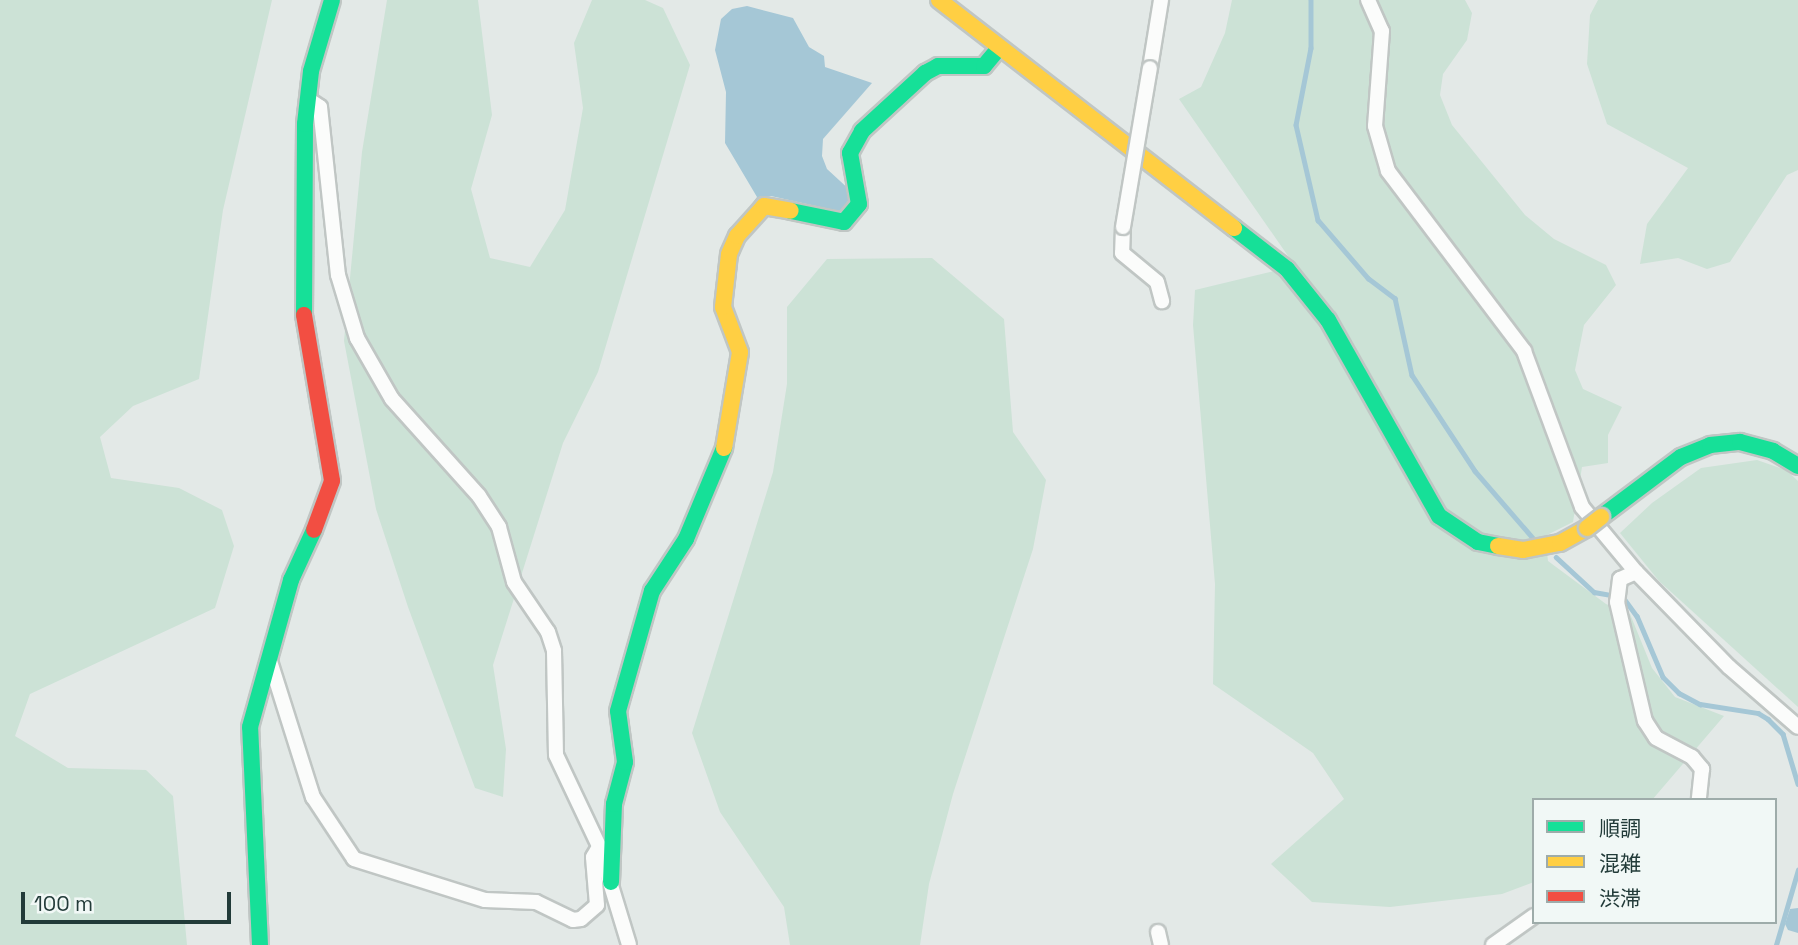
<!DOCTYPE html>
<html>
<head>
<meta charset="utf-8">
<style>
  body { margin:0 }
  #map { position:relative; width:1798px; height:945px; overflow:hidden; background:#e3e9e7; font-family:"Space Grotesk","Noto Sans JP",sans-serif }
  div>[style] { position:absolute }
  .green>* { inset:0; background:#cce2d6 }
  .water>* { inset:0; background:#a5c7d6 }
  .stream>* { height:4.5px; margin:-2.25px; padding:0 2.25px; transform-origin:2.25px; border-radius:2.25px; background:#a5c7d6 }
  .roads { filter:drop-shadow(2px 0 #c0c6c4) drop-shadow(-2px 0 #c0c6c4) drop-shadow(0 2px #c0c6c4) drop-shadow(0 -2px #c0c6c4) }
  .street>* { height:14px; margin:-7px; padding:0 7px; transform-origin:7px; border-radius:7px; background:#fbfcfb }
  .fast>* { height:16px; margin:-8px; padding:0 8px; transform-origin:8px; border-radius:8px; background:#16e098 }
  .slow>* { height:16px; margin:-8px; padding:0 8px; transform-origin:8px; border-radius:8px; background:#ffcf43 }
  .jam>* { height:16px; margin:-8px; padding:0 8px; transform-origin:8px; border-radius:8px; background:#f24e42 }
  .bridges { filter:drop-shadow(2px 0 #c0c6c4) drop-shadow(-2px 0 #c0c6c4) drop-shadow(0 2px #c0c6c4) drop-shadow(0 -2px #c0c6c4) }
  .street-bridge>* { height:14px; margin:-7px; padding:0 7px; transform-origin:7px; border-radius:7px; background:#fbfcfb }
  .slow-bridge>* { height:16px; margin:-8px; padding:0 8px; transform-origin:8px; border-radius:8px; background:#ffcf43 }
  span { translate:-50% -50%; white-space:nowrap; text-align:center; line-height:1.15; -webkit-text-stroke:6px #f1f8f6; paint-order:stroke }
  .legend { position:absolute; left:1532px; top:798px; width:245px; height:126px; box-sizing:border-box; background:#f1f8f6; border:2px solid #9eacaa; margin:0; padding:9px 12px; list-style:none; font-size:21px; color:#223b39 }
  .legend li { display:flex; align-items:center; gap:14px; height:35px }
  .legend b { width:35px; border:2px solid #9eacaa }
  .scale { position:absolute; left:21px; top:892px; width:210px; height:32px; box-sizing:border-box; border:4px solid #223b39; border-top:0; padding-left:9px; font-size:21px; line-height:24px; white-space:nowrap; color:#223b39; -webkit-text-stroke:5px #f1f8f6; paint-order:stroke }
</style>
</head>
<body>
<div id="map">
  <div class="green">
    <div style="clip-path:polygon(0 0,272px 0,223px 210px,199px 379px,133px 406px,100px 437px,111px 478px,179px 488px,222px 510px,234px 546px,215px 608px,30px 694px,15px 736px,68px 768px,146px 770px,173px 796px,187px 945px,0 945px)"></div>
    <div style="clip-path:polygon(387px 0,478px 0,492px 115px,471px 189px,490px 258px,530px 267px,565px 210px,583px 108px,574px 43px,592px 0,645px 0,663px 8px,690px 65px,598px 372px,563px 443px,493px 665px,506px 749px,503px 797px,475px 788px,408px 607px,376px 509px,344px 341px,362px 152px)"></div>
    <div style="clip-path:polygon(1232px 0,1465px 0,1472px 13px,1467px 40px,1443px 74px,1440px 95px,1452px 125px,1525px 215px,1554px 239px,1606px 265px,1616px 285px,1584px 325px,1575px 370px,1583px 389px,1622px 407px,1608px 435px,1608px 463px,1582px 467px,1573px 522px,1545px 536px,1548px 561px,1606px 604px,1630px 614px,1652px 668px,1675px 697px,1724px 716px,1652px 800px,1534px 800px,1534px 882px,1502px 894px,1390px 907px,1312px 902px,1271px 864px,1344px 799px,1313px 753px,1213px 684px,1215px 584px,1193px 325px,1195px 290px,1295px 266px,1179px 99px,1201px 87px,1225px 33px)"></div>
    <div style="clip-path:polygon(1598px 0,1798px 0,1798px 170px,1787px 175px,1730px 262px,1707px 269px,1678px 258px,1640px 264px,1647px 224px,1688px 168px,1607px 124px,1587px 64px,1590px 15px)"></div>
    <div style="clip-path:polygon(932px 258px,1004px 319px,1013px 432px,1046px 480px,1033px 549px,953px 794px,929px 884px,920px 945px,790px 945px,784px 907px,720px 812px,692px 733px,773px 472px,787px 384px,787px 307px,827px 259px)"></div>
    <div style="clip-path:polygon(1757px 460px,1786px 470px,1798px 481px,1798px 707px,1659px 581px,1620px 533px,1652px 503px,1701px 468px)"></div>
  </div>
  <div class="water">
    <div style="clip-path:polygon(747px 6px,793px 18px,809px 47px,824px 56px,825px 67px,872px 83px,823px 139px,822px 156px,827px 169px,852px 192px,843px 212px,771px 196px,764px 197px,742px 217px,757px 197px,725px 143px,726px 92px,715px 50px,721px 19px,732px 9px)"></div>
    <div style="clip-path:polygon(1798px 908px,1798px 933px,1788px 930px,1785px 924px,1790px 909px)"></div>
  </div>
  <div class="stream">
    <div style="left:1311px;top:0;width:48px;rotate:90deg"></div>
    <div style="left:1311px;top:48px;width:78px;rotate:101deg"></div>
    <div style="left:1296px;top:125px;width:98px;rotate:77deg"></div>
    <div style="left:1318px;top:220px;width:77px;rotate:49.2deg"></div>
    <div style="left:1368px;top:278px;width:34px;rotate:37deg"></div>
    <div style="left:1395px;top:298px;width:79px;rotate:77.6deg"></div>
    <div style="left:1412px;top:375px;width:115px;rotate:56.7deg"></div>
    <div style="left:1475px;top:471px;width:90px;rotate:49.1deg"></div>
    <div style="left:1556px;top:557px;width:52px;rotate:42.6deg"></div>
    <div style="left:1594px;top:592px;width:29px;rotate:10deg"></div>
    <div style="left:1623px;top:597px;width:24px;rotate:54deg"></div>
    <div style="left:1637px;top:616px;width:66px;rotate:66.9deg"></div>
    <div style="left:1663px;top:677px;width:23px;rotate:45deg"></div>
    <div style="left:1679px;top:693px;width:24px;rotate:28deg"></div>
    <div style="left:1700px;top:704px;width:59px;rotate:8.8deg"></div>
    <div style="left:1758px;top:713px;width:12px;rotate:31deg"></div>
    <div style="left:1768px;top:719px;width:21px;rotate:45deg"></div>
    <div style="left:1783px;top:734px;width:52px;rotate:73.3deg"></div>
    <div style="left:1776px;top:945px;width:78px;rotate:-73.7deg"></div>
  </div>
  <div class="roads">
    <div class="street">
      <div style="left:1368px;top:0;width:34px;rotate:66deg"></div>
      <div style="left:1382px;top:31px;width:95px;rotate:94.2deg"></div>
      <div style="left:1375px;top:126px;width:47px;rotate:73.9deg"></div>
      <div style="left:1388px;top:171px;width:226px;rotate:52.9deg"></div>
      <div style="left:1524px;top:351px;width:166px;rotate:69.6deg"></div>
      <div style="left:1582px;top:507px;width:85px;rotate:50.3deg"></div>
      <div style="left:1636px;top:572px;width:133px;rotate:45.6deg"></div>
      <div style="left:1729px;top:667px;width:91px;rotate:41deg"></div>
      <div style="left:1150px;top:68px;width:69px;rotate:-80.8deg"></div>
      <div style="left:308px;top:99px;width:14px;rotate:34deg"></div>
      <div style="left:320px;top:107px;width:169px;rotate:83.9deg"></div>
      <div style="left:338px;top:275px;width:66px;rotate:73.2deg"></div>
      <div style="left:357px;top:338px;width:70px;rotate:60.2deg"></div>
      <div style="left:392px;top:399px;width:130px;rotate:48.1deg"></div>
      <div style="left:479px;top:496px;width:37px;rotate:57deg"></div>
      <div style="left:499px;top:527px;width:57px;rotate:74.7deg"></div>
      <div style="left:514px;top:582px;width:60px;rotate:55.8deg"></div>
      <div style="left:548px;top:632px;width:20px;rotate:72deg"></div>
      <div style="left:554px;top:651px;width:104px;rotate:88.9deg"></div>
      <div style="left:556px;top:755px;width:101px;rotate:64.7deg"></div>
      <div style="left:599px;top:846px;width:103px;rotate:73.1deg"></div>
      <div style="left:1123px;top:227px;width:26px;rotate:92deg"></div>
      <div style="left:1122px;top:253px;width:45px;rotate:39.6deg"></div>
      <div style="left:1157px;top:282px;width:20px;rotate:75deg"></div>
      <div style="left:1636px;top:572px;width:17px;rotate:156deg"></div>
      <div style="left:1620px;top:579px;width:23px;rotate:97deg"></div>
      <div style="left:1617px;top:602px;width:122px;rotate:76.8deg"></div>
      <div style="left:1645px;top:721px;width:20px;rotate:57deg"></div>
      <div style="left:1656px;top:738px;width:41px;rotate:27.8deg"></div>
      <div style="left:1692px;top:757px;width:16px;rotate:50deg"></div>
      <div style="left:1702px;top:769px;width:31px;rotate:96deg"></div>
      <div style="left:270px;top:661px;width:143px;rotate:72.5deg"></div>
      <div style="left:313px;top:797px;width:74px;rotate:56.5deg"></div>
      <div style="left:354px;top:859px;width:137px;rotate:17.4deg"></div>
      <div style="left:485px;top:900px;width:51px;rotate:2.2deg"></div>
      <div style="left:536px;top:902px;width:41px;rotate:25.9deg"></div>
      <div style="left:573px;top:920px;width:8px;rotate:-7deg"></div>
      <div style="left:581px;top:919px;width:21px;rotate:-41deg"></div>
      <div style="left:597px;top:905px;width:48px;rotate:-94.8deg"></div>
      <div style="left:593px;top:857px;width:12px;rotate:-59deg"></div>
      <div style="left:1158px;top:932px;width:13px;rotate:77deg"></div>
      <div style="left:1493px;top:945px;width:50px;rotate:-35.3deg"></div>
    </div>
    <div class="fast">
      <div style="left:791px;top:211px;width:54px;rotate:11.7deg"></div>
      <div style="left:844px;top:222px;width:23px;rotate:-50deg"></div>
      <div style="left:859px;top:204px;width:52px;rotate:-100deg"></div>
      <div style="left:850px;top:153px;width:25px;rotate:-61deg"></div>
      <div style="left:862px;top:131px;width:86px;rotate:-42.6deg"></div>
      <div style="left:925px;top:73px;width:15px;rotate:-28deg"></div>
      <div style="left:938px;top:66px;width:46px"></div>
      <div style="left:984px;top:66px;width:23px;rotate:-50deg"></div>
      <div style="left:1234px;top:228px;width:67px;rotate:37.7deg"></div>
      <div style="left:1287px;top:269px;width:65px;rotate:51.2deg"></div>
      <div style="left:1328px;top:320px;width:225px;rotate:60.5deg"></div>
      <div style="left:1439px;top:516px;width:47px;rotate:33.7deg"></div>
      <div style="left:1478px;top:542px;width:20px;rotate:11deg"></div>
      <div style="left:304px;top:315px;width:191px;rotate:-89.7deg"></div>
      <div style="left:305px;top:124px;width:53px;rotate:-83.5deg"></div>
      <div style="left:311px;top:71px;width:74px;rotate:-73.5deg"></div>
      <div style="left:1601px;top:517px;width:100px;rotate:-36.9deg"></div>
      <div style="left:1681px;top:457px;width:31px;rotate:-22deg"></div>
      <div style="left:1710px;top:445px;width:30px;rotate:-6deg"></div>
      <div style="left:1740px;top:442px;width:34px;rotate:15deg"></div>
      <div style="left:1773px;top:451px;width:29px;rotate:31deg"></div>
      <div style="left:611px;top:882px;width:78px;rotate:-87.8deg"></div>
      <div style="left:614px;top:804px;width:43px;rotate:-75.3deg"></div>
      <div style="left:625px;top:762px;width:51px;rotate:-97.8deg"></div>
      <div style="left:618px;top:711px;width:125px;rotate:-74.2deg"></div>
      <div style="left:652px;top:591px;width:62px;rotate:-56.8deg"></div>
      <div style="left:686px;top:539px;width:99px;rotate:-67.3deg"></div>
      <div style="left:260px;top:945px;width:218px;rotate:-92.6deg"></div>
      <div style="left:250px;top:727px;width:153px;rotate:-74.4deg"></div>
      <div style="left:291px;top:580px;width:55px;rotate:-65.3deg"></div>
    </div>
    <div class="slow">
      <div style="left:939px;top:0;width:373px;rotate:37.7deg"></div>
      <div style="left:724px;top:448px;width:97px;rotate:-80.5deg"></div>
      <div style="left:740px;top:352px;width:48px;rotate:-110.7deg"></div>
      <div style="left:723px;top:307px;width:53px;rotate:-83.5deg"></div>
      <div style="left:729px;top:254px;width:20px;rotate:-66deg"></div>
      <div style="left:737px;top:236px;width:40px;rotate:-48deg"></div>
      <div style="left:764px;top:206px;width:27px;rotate:10deg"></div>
      <div style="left:1498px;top:546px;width:25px;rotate:9deg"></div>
      <div style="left:1523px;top:550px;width:38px;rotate:-11deg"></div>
      <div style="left:1560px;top:543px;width:31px;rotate:-29deg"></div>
    </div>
    <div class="jam">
      <div style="left:304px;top:315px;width:168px;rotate:80.4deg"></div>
      <div style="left:332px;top:481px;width:52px;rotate:110.2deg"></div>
    </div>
  </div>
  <div class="bridges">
    <div class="street-bridge">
      <div style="left:1123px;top:227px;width:161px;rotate:-80.4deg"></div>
    </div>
    <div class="slow-bridge">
      <div style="left:1587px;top:528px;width:18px;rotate:-38deg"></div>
    </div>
  </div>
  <ul class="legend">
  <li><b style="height:9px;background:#16e098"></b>順調</li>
  <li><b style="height:9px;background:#ffcf43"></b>混雑</li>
  <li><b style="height:9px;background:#f24e42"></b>渋滞</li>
  </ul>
  <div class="scale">100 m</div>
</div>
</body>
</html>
